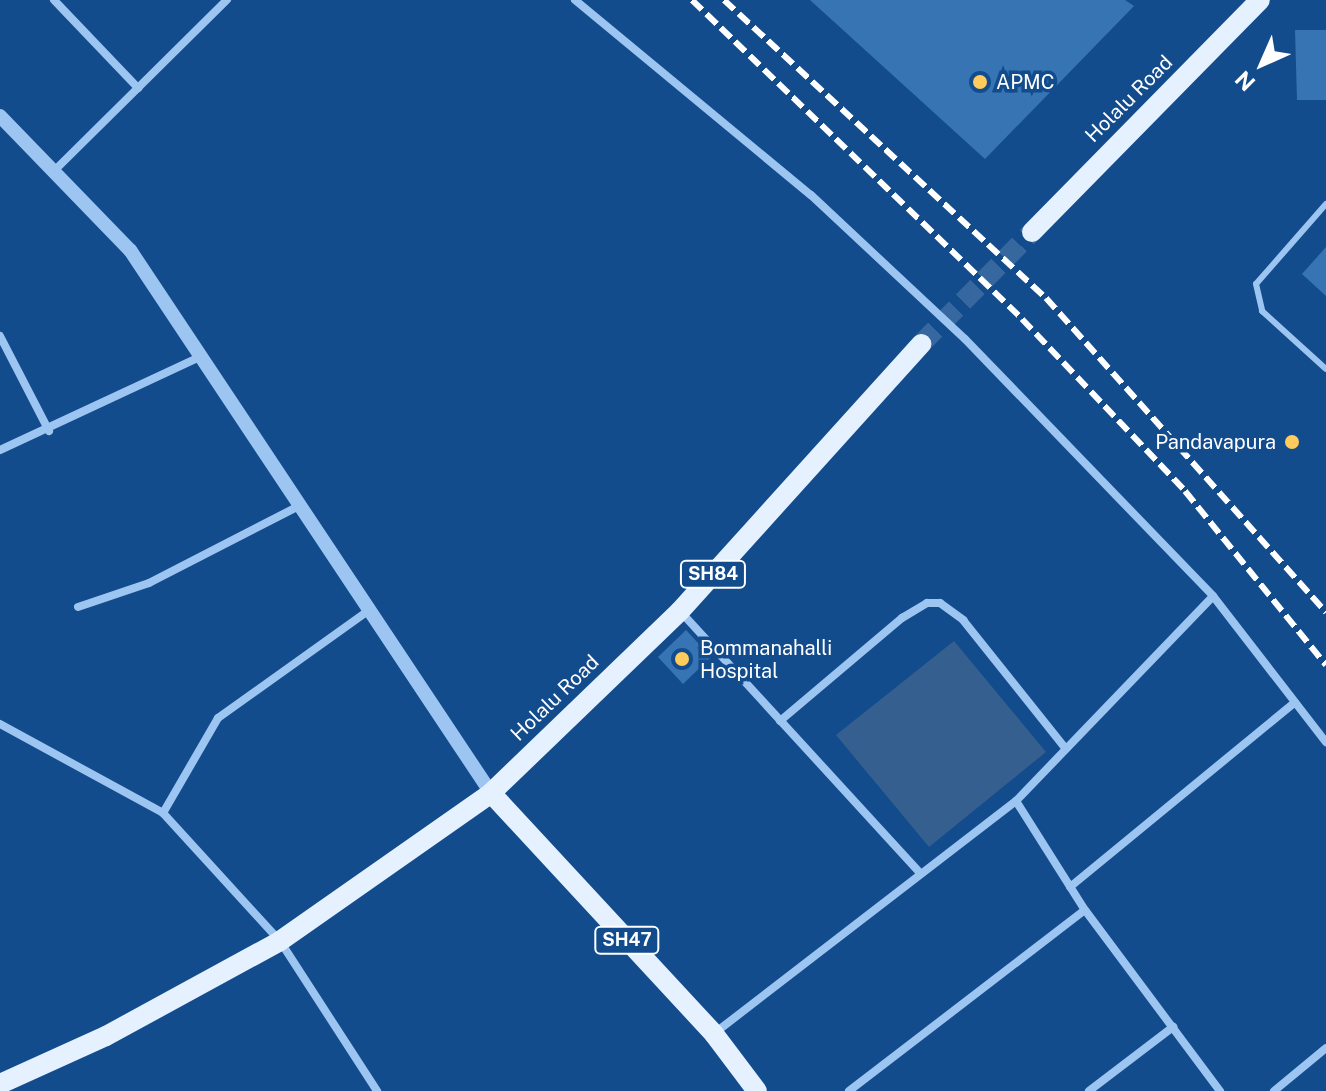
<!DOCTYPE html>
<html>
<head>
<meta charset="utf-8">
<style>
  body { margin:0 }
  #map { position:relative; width:1326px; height:1091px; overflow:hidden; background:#134c8d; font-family:"Public Sans",sans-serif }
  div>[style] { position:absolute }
  .water>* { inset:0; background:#355f8e }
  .building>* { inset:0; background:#3774b4 }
  .primary-tunnel>* { height:20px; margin-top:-10px; transform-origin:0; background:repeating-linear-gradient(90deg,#36679e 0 20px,transparent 0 30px) }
  .service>* { height:6px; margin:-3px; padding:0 3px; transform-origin:3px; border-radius:3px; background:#9dc5f1 }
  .minor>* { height:8px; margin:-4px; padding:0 4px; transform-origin:4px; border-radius:4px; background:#9dc5f1 }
  .tertiary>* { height:14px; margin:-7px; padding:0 7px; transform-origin:7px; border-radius:7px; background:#9dc5f1 }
  .primary>* { height:20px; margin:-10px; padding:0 10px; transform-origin:10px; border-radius:10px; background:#e6f1ff }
  .rail>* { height:6px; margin-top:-3px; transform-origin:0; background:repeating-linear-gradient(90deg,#fff 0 14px,transparent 0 20px) }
  .dots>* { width:22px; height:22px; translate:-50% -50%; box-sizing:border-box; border:4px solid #134c8d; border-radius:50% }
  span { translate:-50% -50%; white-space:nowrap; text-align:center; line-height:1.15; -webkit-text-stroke:7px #134c8d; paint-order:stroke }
  .shield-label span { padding:2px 6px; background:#134c8d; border:2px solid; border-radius:6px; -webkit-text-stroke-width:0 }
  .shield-label { font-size:18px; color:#fff; font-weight:700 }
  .poi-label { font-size:20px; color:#fff }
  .left { translate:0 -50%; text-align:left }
  .right { translate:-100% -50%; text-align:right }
  .street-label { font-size:20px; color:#fff }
  .north { position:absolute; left:1222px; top:24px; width:80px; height:80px; -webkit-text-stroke:6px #134c8d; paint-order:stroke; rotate:225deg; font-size:22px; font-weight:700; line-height:32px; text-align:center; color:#fff }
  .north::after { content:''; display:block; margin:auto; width:28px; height:36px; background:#fff; clip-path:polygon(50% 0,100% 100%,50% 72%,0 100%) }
</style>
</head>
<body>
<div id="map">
  <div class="water">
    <div style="clip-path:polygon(954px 641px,1046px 752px,929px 847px,836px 735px)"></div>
  </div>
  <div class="building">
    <div style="clip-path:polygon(810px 0,1125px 0,1134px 6px,985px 159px)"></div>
    <div style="clip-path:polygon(1295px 30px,1326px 30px,1326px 100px,1297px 100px)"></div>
    <div style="clip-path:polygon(1326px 247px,1326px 296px,1302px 274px)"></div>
    <div style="clip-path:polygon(686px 630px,711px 657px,683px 684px,658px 657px)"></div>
  </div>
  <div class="primary-tunnel">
    <div style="left:921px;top:344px;width:158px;rotate:-45.3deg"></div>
  </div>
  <div class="service">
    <div style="left:1326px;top:204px;width:106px;rotate:131.2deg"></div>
    <div style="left:1256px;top:284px;width:28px;rotate:77deg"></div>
    <div style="left:1262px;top:311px;width:86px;rotate:42.2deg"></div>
  </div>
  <div class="minor">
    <div style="left:54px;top:0;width:122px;rotate:46.3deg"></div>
    <div style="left:575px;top:0;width:306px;rotate:39.6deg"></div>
    <div style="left:811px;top:195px;width:211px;rotate:43.1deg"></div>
    <div style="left:965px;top:339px;width:357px;rotate:46deg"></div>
    <div style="left:1213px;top:596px;width:185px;rotate:52.3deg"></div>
    <div style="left:55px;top:170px;width:242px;rotate:-44.7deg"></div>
    <div style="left:0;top:336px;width:107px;rotate:62.7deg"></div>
    <div style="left:0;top:450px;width:223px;rotate:-25deg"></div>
    <div style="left:78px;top:607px;width:75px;rotate:-18.7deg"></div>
    <div style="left:149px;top:583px;width:171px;rotate:-27.2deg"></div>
    <div style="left:680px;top:611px;width:355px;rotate:47.5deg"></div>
    <div style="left:780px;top:721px;width:160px;rotate:-40.2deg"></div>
    <div style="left:902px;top:618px;width:29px;rotate:-31deg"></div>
    <div style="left:927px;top:603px;width:13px"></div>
    <div style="left:940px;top:603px;width:29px;rotate:36deg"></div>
    <div style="left:963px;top:620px;width:165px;rotate:51.4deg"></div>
    <div style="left:0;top:724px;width:186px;rotate:28.6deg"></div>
    <div style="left:163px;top:813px;width:173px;rotate:47.6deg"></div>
    <div style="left:280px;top:941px;width:179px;rotate:57.1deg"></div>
    <div style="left:1016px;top:801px;width:129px;rotate:57.7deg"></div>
    <div style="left:1085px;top:910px;width:226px;rotate:53.3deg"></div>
    <div style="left:163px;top:813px;width:110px;rotate:-59.9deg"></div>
    <div style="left:218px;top:718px;width:188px;rotate:-35.5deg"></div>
    <div style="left:1070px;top:887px;width:291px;rotate:-39.4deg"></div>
    <div style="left:716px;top:1032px;width:379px;rotate:-37.6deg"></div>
    <div style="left:1016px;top:801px;width:284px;rotate:-46.1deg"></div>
    <div style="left:849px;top:1091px;width:297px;rotate:-37.5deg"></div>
    <div style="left:1089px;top:1091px;width:106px;rotate:-37.3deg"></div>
    <div style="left:1274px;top:1091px;width:67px;rotate:-39.6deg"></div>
  </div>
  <div class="tertiary">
    <div style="left:0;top:116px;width:187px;rotate:45.9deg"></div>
    <div style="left:130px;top:250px;width:652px;rotate:56.38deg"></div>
  </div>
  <div class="primary">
    <div style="left:1032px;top:232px;width:325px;rotate:-45.5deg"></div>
    <div style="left:491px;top:793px;width:328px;rotate:47.2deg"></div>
    <div style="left:714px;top:1034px;width:71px;rotate:53deg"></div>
    <div style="left:0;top:1084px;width:116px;rotate:-24.4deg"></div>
    <div style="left:106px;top:1036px;width:198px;rotate:-28.6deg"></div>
    <div style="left:280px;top:941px;width:258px;rotate:-35deg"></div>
    <div style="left:491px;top:793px;width:262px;rotate:-43.9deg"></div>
    <div style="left:680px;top:611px;width:360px;rotate:-47.9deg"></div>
  </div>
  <div class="rail">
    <div style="left:692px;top:0;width:459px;rotate:44deg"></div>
    <div style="left:1022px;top:319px;width:237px;rotate:46.5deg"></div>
    <div style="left:1185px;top:491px;width:224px;rotate:51deg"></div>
    <div style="left:724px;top:0;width:439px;rotate:42.8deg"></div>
    <div style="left:1046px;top:298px;width:421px;rotate:48.3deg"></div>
  </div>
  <div class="dots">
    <div style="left:980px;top:82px;background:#ffcb5c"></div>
    <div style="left:1292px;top:442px;background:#ffcb5c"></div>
    <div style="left:682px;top:659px;background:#ffcb5c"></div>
  </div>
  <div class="shield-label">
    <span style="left:713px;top:574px">SH84</span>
    <span style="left:627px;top:940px">SH47</span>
  </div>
  <div class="poi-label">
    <span class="left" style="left:996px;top:82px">APMC</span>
    <span class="right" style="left:1276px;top:442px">Pandavapura</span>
    <span class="left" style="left:700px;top:660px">Bommanahalli<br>Hospital</span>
  </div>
  <div class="street-label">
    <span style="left:1129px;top:99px;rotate:-45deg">Holalu Road</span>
    <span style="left:555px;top:698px;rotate:-44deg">Holalu Road</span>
  </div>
  <div class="north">N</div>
</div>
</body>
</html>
